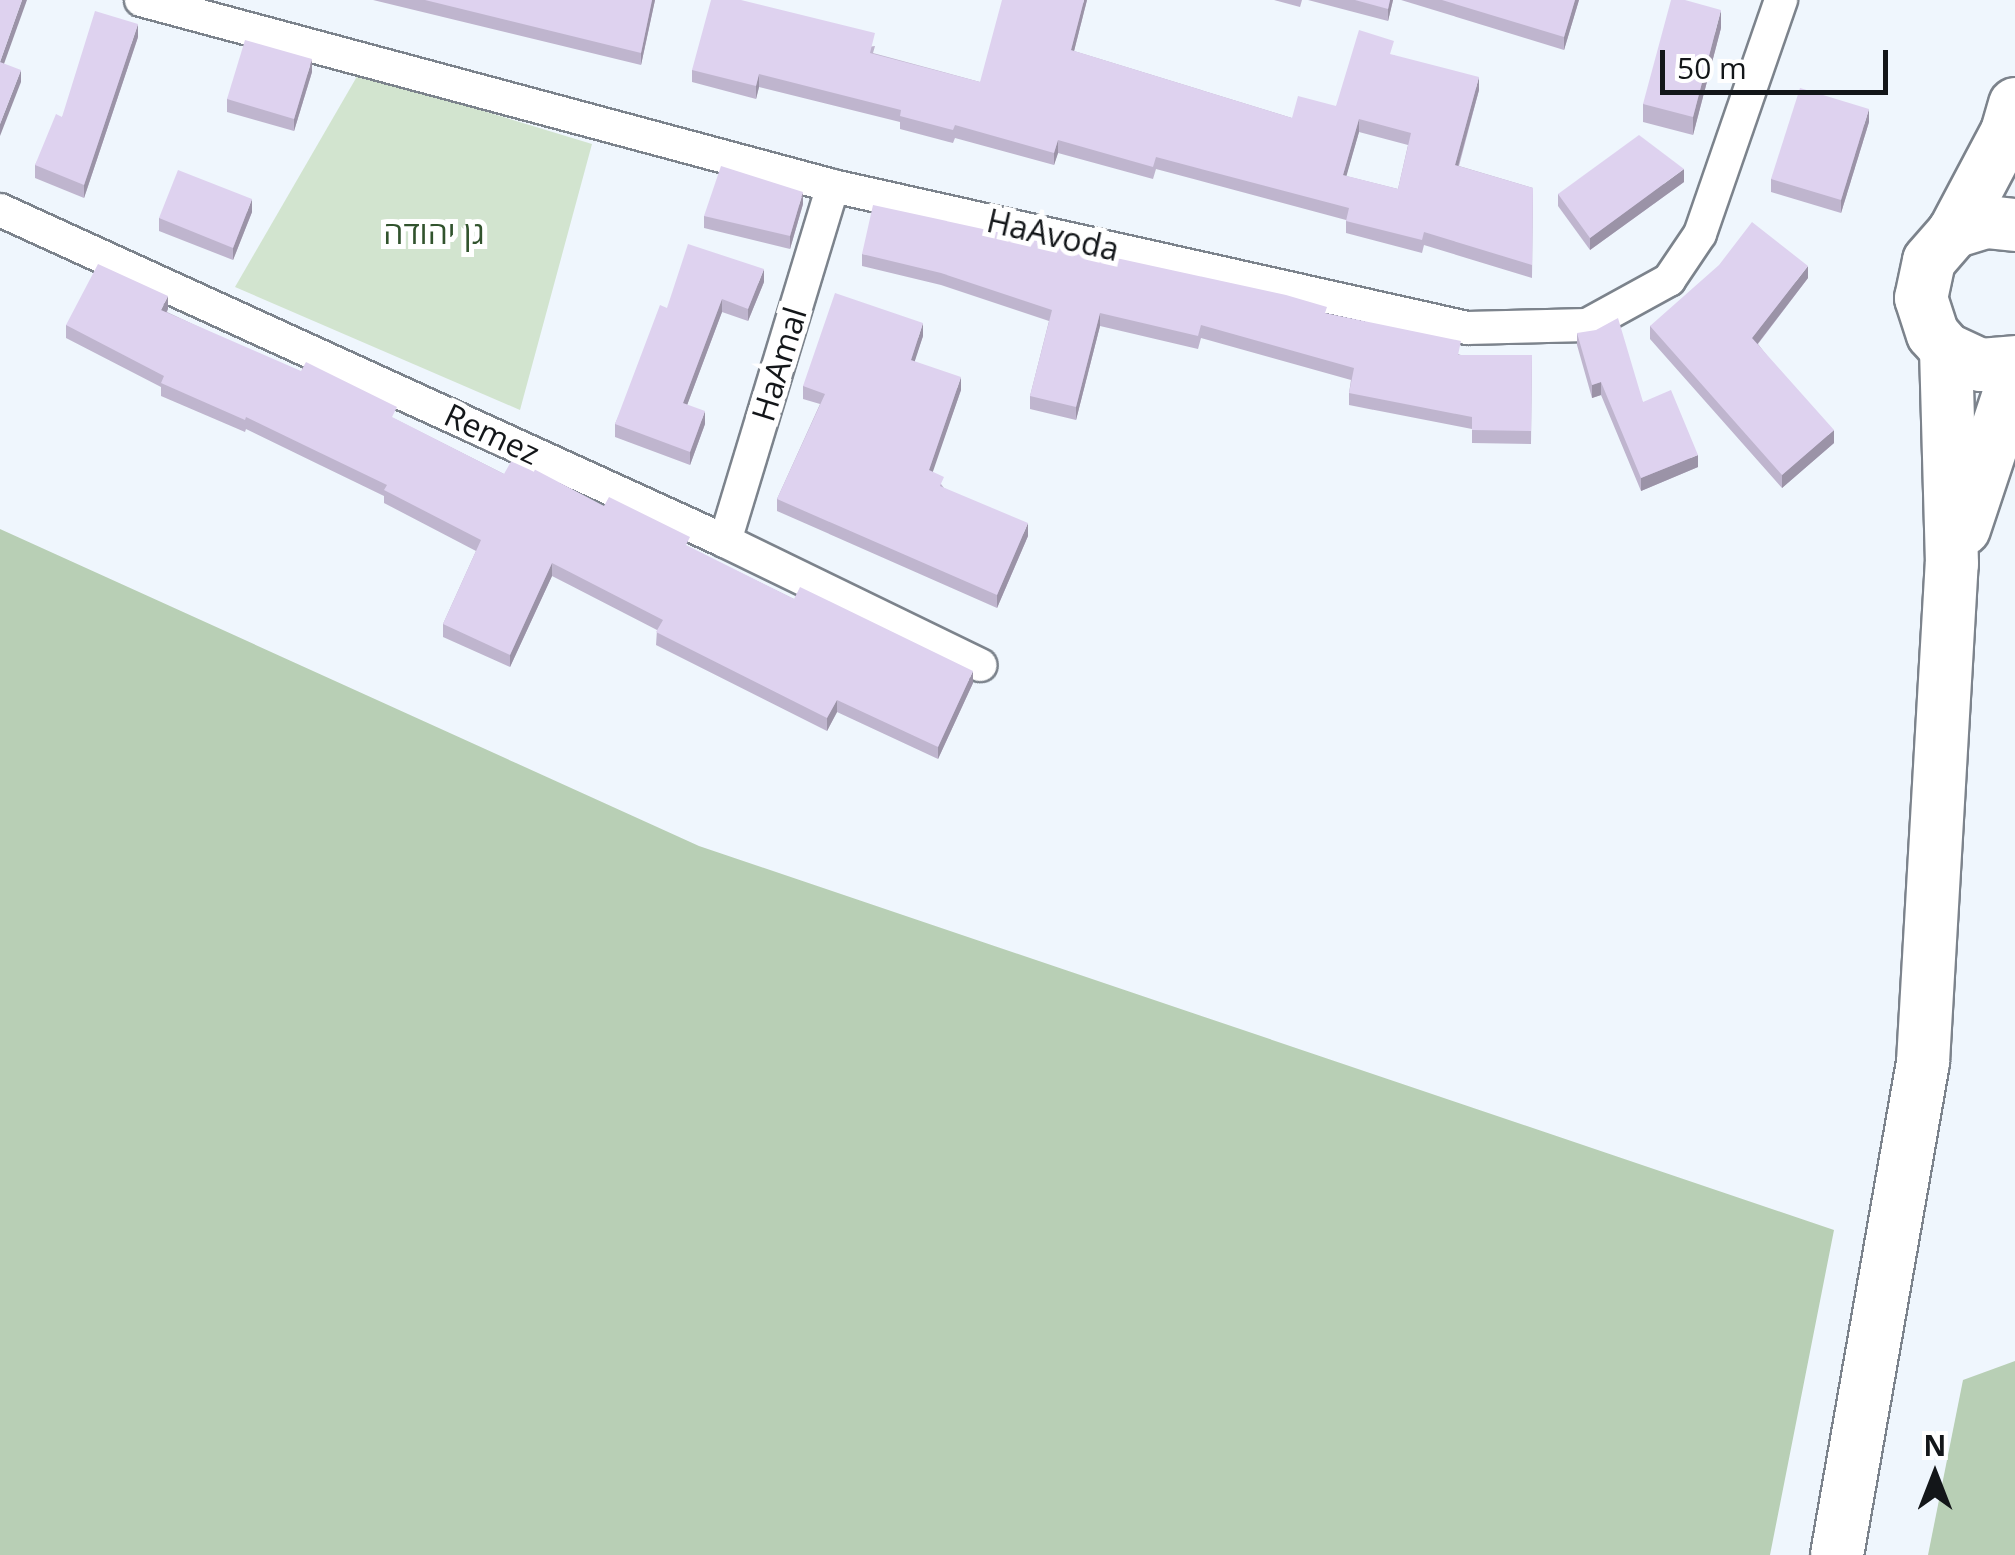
<!DOCTYPE html>
<html>
<head>
<meta charset="utf-8">
<style>
  body { margin:0 }
  #map { position:relative; width:2015px; height:1555px; overflow:hidden; background:#eff6fd; font-family:"Open Sans",Heebo,sans-serif }
  div>[style] { position:absolute }
  .green>* { inset:0; background:#d2e4cf }
  .forest>* { inset:0; background:#b8cfb5 }
  .roads { filter:drop-shadow(2px 0 #7c838c) drop-shadow(-2px 0 #7c838c) drop-shadow(0 2px #7c838c) drop-shadow(0 -2px #7c838c) }
  .minor>* { height:32px; margin:-16px; padding:0 16px; transform-origin:16px; border-radius:16px; background:#fff }
  .primary>* { height:52px; margin:-26px; padding:0 26px; transform-origin:26px; border-radius:26px; background:#fff }
  .wall>* { inset:0; background:#bfb5ce }
  .shaded-wall>* { inset:0; background:#9b93a7 }
  .building>* { inset:0; background:#ded2ef }
  span { translate:-50% -50%; white-space:nowrap; text-align:center; line-height:1.15; -webkit-text-stroke:10px #fff; paint-order:stroke }
  .park-label { font-size:32px; color:#31532d }
  .street-label { font-size:32px; color:#131619 }
  .north { position:absolute; left:1885px; top:1425px; width:100px; height:100px; -webkit-text-stroke:8px #fff; paint-order:stroke; rotate:0deg; font-size:28px; font-weight:700; line-height:40px; text-align:center; color:#131619 }
  .north::after { content:''; display:block; margin:auto; width:35px; height:45px; background:#131619; clip-path:polygon(50% 0,100% 100%,50% 72%,0 100%) }
  .scale { position:absolute; left:1660px; top:50px; width:228px; height:45px; box-sizing:border-box; border:5px solid #131619; border-top:0; padding-left:12px; font-size:30px; line-height:35px; white-space:nowrap; color:#131619; -webkit-text-stroke:8px #fff; paint-order:stroke }
</style>
</head>
<body>
<div id="map">
  <div class="green">
    <div style="clip-path:polygon(359px 73px,592px 144px,520px 410px,235px 287px)"></div>
  </div>
  <div class="forest">
    <div style="clip-path:polygon(0 529px,699px 846px,1834px 1230px,1770px 1555px,0 1555px)"></div>
    <div style="clip-path:polygon(2015px 1361px,2015px 1555px,1928px 1555px,1963px 1380px)"></div>
  </div>
  <div class="roads">
    <div class="minor">
      <div style="left:141px;top:0;width:717px;rotate:15.04deg"></div>
      <div style="left:833px;top:186px;width:650px;rotate:12.62deg"></div>
      <div style="left:1467px;top:328px;width:120px;rotate:-1.4deg"></div>
      <div style="left:1587px;top:325px;width:94px;rotate:-28.8deg"></div>
      <div style="left:1669px;top:280px;width:55px;rotate:-56deg"></div>
      <div style="left:1700px;top:234px;width:248px;rotate:-70.9deg"></div>
      <div style="left:0;top:210px;width:797px;rotate:24.54deg"></div>
      <div style="left:725px;top:541px;width:284px;rotate:25.9deg"></div>
      <div style="left:725px;top:541px;width:371px;rotate:-73.1deg"></div>
    </div>
    <div class="primary">
      <div style="left:2015px;top:225px;width:29px;rotate:-174deg"></div>
      <div style="left:1986px;top:222px;width:34px;rotate:163deg"></div>
      <div style="left:1954px;top:232px;width:38px;rotate:131deg"></div>
      <div style="left:1929px;top:261px;width:38px;rotate:102deg"></div>
      <div style="left:1921px;top:298px;width:38px;rotate:72deg"></div>
      <div style="left:1933px;top:334px;width:20px;rotate:49deg"></div>
      <div style="left:1946px;top:349px;width:38px;rotate:25deg"></div>
      <div style="left:1981px;top:365px;width:34px;rotate:-5deg"></div>
      <div style="left:1954px;top:232px;width:113px;rotate:-62.1deg"></div>
      <div style="left:2007px;top:132px;width:29px;rotate:-74deg"></div>
      <div style="left:1964px;top:529px;width:161px;rotate:-71.6deg"></div>
      <div style="left:1837px;top:1555px;width:500px;rotate:-80.1deg"></div>
      <div style="left:1923px;top:1062px;width:499px;rotate:-86.7deg"></div>
      <div style="left:1952px;top:564px;width:215px;rotate:-91.6deg"></div>
    </div>
  </div>
  <div class="wall">
    <div style="clip-path:polygon(373px 0,655px 0,641px 65px)"></div>
    <div style="clip-path:polygon(evenodd,1087px 0,1074px 51px,1292px 118px,1336px 106px,1393px 55px,1479px 90px,1459px 166px,1533px 188px,1532px 278px,1424px 245px,1422px 253px,1346px 233px,1346px 220px,1156px 169px,1153px 179px,1058px 153px,1054px 165px,955px 138px,953px 143px,900px 129px,900px 122px,759px 87px,756px 99px,692px 82px,692px 70px,875px 46px,873px 53px,980px 82px,1087px 0,1359px 132px,1408px 145px,1398px 189px,1346px 176px,1359px 132px)"></div>
    <div style="clip-path:polygon(1274px 0,1302px 0,1300px 7px)"></div>
    <div style="clip-path:polygon(1308px 0,1393px 0,1388px 21px)"></div>
    <div style="clip-path:polygon(1401px 0,1579px 0,1564px 50px)"></div>
    <div style="clip-path:polygon(1721px 28px,1693px 135px,1643px 122px,1643px 104px)"></div>
    <div style="clip-path:polygon(138px 37px,84px 198px,35px 178px,35px 165px,62px 117px)"></div>
    <div style="clip-path:polygon(312px 72px,294px 131px,227px 112px,227px 99px)"></div>
    <div style="clip-path:polygon(1869px 122px,1841px 213px,1771px 192px,1771px 179px)"></div>
    <div style="clip-path:polygon(1684px 182px,1590px 250px,1558px 206px,1558px 194px)"></div>
    <div style="clip-path:polygon(803px 204px,790px 249px,704px 228px,704px 216px)"></div>
    <div style="clip-path:polygon(252px 212px,233px 260px,159px 231px,159px 218px)"></div>
    <div style="clip-path:polygon(862px 254px,1327px 314px,1461px 355px,1532px 355px,1531px 444px,1472px 443px,1472px 429px,1349px 405px,1349px 393px,1351px 380px,1201px 338px,1198px 349px,1100px 326px,1076px 420px,1030px 409px,1030px 396px,1049px 321px,941px 285px,862px 266px)"></div>
    <div style="clip-path:polygon(1808px 278px,1758px 344px,1834px 443px,1782px 488px,1650px 339px,1650px 326px)"></div>
    <div style="clip-path:polygon(764px 282px,748px 321px,722px 312px,687px 405px,705px 424px,690px 465px,615px 437px,615px 424px,667px 308px)"></div>
    <div style="clip-path:polygon(168px 309px,167px 312px,397px 420px,504px 474px,604px 506px,794px 599px,973px 683px,938px 759px,837px 712px,827px 731px,656px 645px,657px 630px,552px 576px,510px 667px,443px 637px,443px 624px,476px 551px,384px 503px,384px 496px,246px 429px,245px 432px,161px 396px,161px 387px,66px 338px,66px 325px)"></div>
    <div style="clip-path:polygon(1577px 333px,1643px 402px,1698px 467px,1641px 491px,1601px 395px,1592px 398px,1577px 345px)"></div>
    <div style="clip-path:polygon(923px 336px,914px 362px,961px 390px,932px 472px,944px 488px,1028px 536px,997px 608px,777px 511px,777px 499px,820px 404px,803px 399px,803px 386px)"></div>
  </div>
  <div class="shaded-wall">
    <div style="clip-path:polygon(22px 0,27px 0,0 75px,0 62px)"></div>
    <div style="clip-path:polygon(652px 0,655px 0,641px 65px,641px 53px)"></div>
    <div style="clip-path:polygon(1084px 0,1087px 0,1071px 63px,1071px 50px)"></div>
    <div style="clip-path:polygon(1390px 0,1393px 0,1388px 21px,1388px 9px)"></div>
    <div style="clip-path:polygon(1575px 0,1579px 0,1564px 50px,1564px 37px)"></div>
    <div style="clip-path:polygon(1721px 10px,1721px 28px,1693px 135px,1693px 117px)"></div>
    <div style="clip-path:polygon(138px 24px,138px 37px,84px 198px,84px 185px)"></div>
    <div style="clip-path:polygon(312px 59px,312px 72px,294px 131px,294px 119px)"></div>
    <div style="clip-path:polygon(21px 70px,21px 82px,0 136px,0 124px)"></div>
    <div style="clip-path:polygon(759px 74px,759px 87px,756px 99px,756px 86px)"></div>
    <div style="clip-path:polygon(1479px 77px,1479px 90px,1455px 177px,1455px 165px)"></div>
    <div style="clip-path:polygon(1869px 109px,1869px 122px,1841px 213px,1841px 200px)"></div>
    <div style="clip-path:polygon(1359px 119px,1359px 132px,1343px 188px,1343px 175px)"></div>
    <div style="clip-path:polygon(1058px 140px,1058px 153px,1054px 165px,1054px 153px)"></div>
    <div style="clip-path:polygon(1684px 169px,1684px 182px,1590px 250px,1590px 238px)"></div>
    <div style="clip-path:polygon(803px 192px,803px 204px,790px 249px,790px 236px)"></div>
    <div style="clip-path:polygon(252px 199px,252px 212px,233px 260px,233px 248px)"></div>
    <div style="clip-path:polygon(1808px 266px,1808px 278px,1752px 351px,1752px 338px)"></div>
    <div style="clip-path:polygon(764px 269px,764px 282px,748px 321px,748px 309px)"></div>
    <div style="clip-path:polygon(168px 296px,168px 309px,161px 322px,161px 310px)"></div>
    <div style="clip-path:polygon(722px 299px,722px 312px,683px 416px,683px 403px)"></div>
    <div style="clip-path:polygon(1100px 313px,1100px 326px,1076px 420px,1076px 407px)"></div>
    <div style="clip-path:polygon(923px 323px,923px 336px,911px 373px,911px 360px)"></div>
    <div style="clip-path:polygon(961px 377px,961px 390px,929px 483px,929px 470px)"></div>
    <div style="clip-path:polygon(1601px 382px,1601px 395px,1592px 398px,1592px 385px)"></div>
    <div style="clip-path:polygon(705px 411px,705px 424px,690px 465px,690px 452px)"></div>
    <div style="clip-path:polygon(1834px 430px,1834px 443px,1782px 488px,1782px 475px)"></div>
    <div style="clip-path:polygon(1698px 455px,1698px 467px,1641px 491px,1641px 478px)"></div>
    <div style="clip-path:polygon(1028px 523px,1028px 536px,997px 608px,997px 595px)"></div>
    <div style="clip-path:polygon(552px 563px,552px 576px,510px 667px,510px 655px)"></div>
    <div style="clip-path:polygon(973px 671px,973px 683px,938px 759px,938px 747px)"></div>
    <div style="clip-path:polygon(837px 700px,837px 712px,827px 731px,827px 718px)"></div>
  </div>
  <div class="building">
    <div style="clip-path:polygon(0 0,22px 0,0 62px,21px 70px,0 124px)"></div>
    <div style="clip-path:polygon(425px 0,652px 0,641px 53px)"></div>
    <div style="clip-path:polygon(evenodd,711px 0,741px 0,875px 33px,870px 53px,980px 82px,1002px 0,1084px 0,1071px 50px,1292px 118px,1298px 96px,1336px 106px,1359px 30px,1394px 41px,1390px 54px,1479px 77px,1455px 165px,1533px 188px,1532px 265px,1424px 232px,1422px 240px,1346px 221px,1349px 208px,1156px 157px,1153px 167px,1058px 140px,1054px 153px,955px 125px,953px 130px,900px 116px,901px 110px,759px 74px,756px 86px,692px 70px,711px 0,1359px 119px,1411px 133px,1398px 189px,1343px 175px,1359px 119px)"></div>
    <div style="clip-path:polygon(1355px 0,1390px 0,1388px 9px)"></div>
    <div style="clip-path:polygon(1442px 0,1575px 0,1564px 37px)"></div>
    <div style="clip-path:polygon(1671px 0,1685px 0,1721px 10px,1693px 117px,1643px 104px)"></div>
    <div style="clip-path:polygon(95px 11px,138px 24px,84px 185px,35px 165px,56px 114px,62px 117px)"></div>
    <div style="clip-path:polygon(245px 40px,312px 59px,294px 119px,227px 99px)"></div>
    <div style="clip-path:polygon(1800px 88px,1869px 109px,1841px 200px,1771px 179px)"></div>
    <div style="clip-path:polygon(1639px 135px,1684px 169px,1590px 238px,1558px 194px)"></div>
    <div style="clip-path:polygon(721px 166px,803px 192px,790px 236px,704px 216px)"></div>
    <div style="clip-path:polygon(178px 170px,252px 199px,233px 248px,159px 218px)"></div>
    <div style="clip-path:polygon(873px 205px,1286px 295px,1327px 307px,1325px 313px,1461px 341px,1458px 355px,1532px 355px,1531px 431px,1472px 430px,1472px 417px,1349px 393px,1354px 368px,1201px 325px,1198px 336px,1100px 313px,1076px 407px,1030px 396px,1052px 310px,941px 273px,862px 254px)"></div>
    <div style="clip-path:polygon(1752px 222px,1808px 266px,1752px 338px,1834px 430px,1782px 475px,1650px 326px,1719px 265px)"></div>
    <div style="clip-path:polygon(688px 244px,764px 269px,748px 309px,722px 299px,683px 403px,705px 411px,690px 452px,615px 424px,660px 305px,667px 308px)"></div>
    <div style="clip-path:polygon(98px 264px,168px 296px,161px 310px,301px 371px,306px 362px,397px 407px,392px 417px,504px 474px,513px 458px,604px 506px,609px 497px,690px 537px,686px 545px,794px 599px,800px 587px,973px 671px,938px 747px,837px 700px,827px 718px,656px 632px,663px 620px,552px 563px,510px 655px,443px 624px,481px 540px,384px 490px,387px 485px,246px 417px,245px 420px,161px 383px,164px 376px,66px 325px)"></div>
    <div style="clip-path:polygon(835px 293px,923px 323px,911px 360px,961px 377px,929px 470px,944px 477px,940px 486px,1028px 523px,997px 595px,777px 499px,825px 394px,803px 386px)"></div>
    <div style="clip-path:polygon(1618px 318px,1643px 402px,1671px 390px,1698px 455px,1641px 478px,1601px 382px,1592px 385px,1577px 333px,1596px 330px)"></div>
  </div>
  <div class="park-label">
    <span style="left:434px;top:232px">גן יהודה</span>
  </div>
  <div class="street-label">
    <span style="left:1053px;top:235px;rotate:13deg">HaAvoda</span>
    <span style="left:779px;top:364px;rotate:-73deg">HaAmal</span>
    <span style="left:492px;top:434px;rotate:25deg">Remez</span>
  </div>
  <div class="north">N</div>
  <div class="scale">50 m</div>
</div>
</body>
</html>
